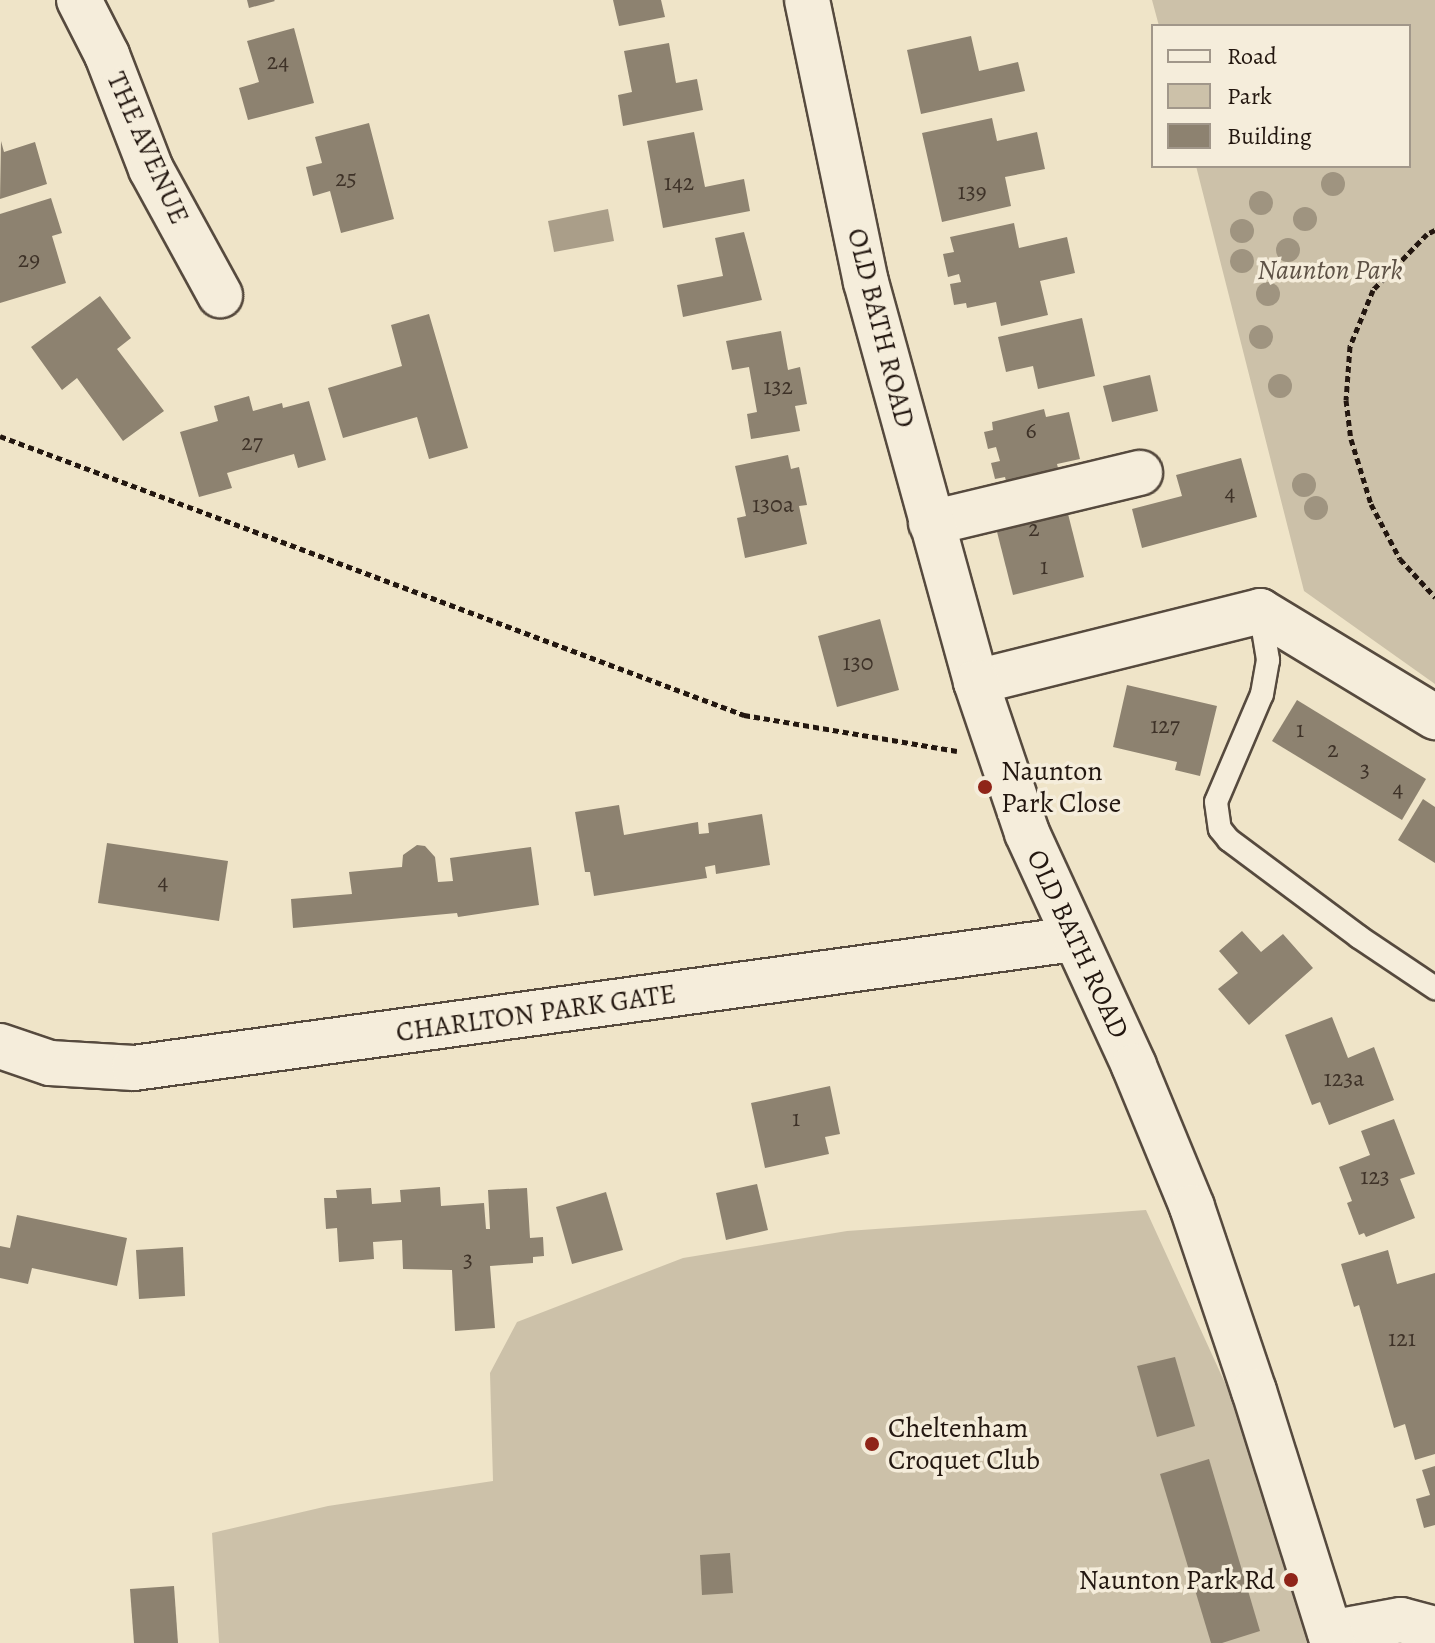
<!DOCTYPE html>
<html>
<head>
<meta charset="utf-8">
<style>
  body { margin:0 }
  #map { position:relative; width:1435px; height:1643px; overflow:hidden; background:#efe4c8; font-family:Alegreya,serif }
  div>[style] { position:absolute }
  .green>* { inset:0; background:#ccc1a9 }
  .water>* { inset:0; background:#aa9e89 }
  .building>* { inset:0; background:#8d8270 }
  .path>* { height:5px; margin-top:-2.5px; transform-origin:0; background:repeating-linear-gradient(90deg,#231710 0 6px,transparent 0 10px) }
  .roads { filter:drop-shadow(2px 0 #564a3e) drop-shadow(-2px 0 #564a3e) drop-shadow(0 2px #564a3e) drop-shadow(0 -2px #564a3e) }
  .service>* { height:22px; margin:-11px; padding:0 11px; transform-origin:11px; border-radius:11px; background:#f5eddb }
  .minor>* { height:44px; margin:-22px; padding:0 22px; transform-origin:22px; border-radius:22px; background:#f5eddb }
  .tertiary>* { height:44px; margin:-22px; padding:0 22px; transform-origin:22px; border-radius:22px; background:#f5eddb }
  .trees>* { width:24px; height:24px; margin:-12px; border-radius:50%; background:#9f9480 }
  .dots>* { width:22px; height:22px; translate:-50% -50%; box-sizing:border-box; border:4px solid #f5eddb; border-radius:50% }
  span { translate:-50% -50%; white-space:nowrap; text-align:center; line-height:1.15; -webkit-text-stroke:7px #f5eddb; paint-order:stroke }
  .number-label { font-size:24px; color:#3e3228 }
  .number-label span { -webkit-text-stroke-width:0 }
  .street-label { font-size:28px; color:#231710 }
  .park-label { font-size:28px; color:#5e5246; font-style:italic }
  .poi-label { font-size:28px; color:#231710 }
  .left { translate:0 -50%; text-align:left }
  .right { translate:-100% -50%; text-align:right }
  .legend { position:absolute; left:1151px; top:24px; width:260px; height:144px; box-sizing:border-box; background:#f5eddb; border:2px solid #a1978a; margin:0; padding:10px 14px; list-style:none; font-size:24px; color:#231710 }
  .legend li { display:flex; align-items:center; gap:16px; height:40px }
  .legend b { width:40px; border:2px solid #a1978a }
</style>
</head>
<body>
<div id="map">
  <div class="green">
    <div style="clip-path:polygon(1152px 0,1435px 0,1435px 684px,1304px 591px,1196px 166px,1409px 166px,1409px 26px,1159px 26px)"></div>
    <div style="clip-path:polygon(1146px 1210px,1236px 1407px,1333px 1643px,219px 1643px,212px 1533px,328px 1506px,493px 1481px,490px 1373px,517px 1322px,683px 1258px,847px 1231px)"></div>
  </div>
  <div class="water">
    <div style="clip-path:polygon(608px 209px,614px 241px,554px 252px,548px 221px)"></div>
  </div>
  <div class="building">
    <div style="clip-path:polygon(247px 0,274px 0,275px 1px,249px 8px)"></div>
    <div style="clip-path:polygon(613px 0,661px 0,665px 17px,619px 26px)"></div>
    <div style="clip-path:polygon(294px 28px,314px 103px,248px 120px,239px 88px,259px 82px,247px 41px)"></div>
    <div style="clip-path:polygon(971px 36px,979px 71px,1018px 62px,1025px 91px,921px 114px,907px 50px)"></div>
    <div style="clip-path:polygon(669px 43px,676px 83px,697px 79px,703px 110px,623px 126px,618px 95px,632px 92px,624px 51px)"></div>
    <div style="clip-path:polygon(992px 118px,997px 141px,1037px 132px,1045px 169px,1005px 177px,1011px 206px,942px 222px,922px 133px)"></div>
    <div style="clip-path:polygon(369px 123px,394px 219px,341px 233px,330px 191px,313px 196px,306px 167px,322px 163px,315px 137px)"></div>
    <div style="clip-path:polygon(694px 132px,705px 187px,744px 179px,750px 211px,663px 228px,647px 141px)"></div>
    <div style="clip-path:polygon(1px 141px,4px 152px,35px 142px,47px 184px,0 199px)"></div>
    <div style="clip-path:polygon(51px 198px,62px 233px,52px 236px,66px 283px,0 303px,0 214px)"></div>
    <div style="clip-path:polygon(1014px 223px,1019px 248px,1067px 237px,1075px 273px,1040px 281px,1048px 315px,1001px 326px,996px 302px,967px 308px,966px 303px,954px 305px,950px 284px,961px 282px,959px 274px,948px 277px,943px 254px,954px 252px,950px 237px)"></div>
    <div style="clip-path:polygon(744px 232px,762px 300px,683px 317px,677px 285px,723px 276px,715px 238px)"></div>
    <div style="clip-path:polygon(100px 296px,131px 338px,117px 349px,164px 411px,123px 441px,77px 378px,62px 390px,31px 347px)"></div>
    <div style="clip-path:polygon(429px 314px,468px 448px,429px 459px,417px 417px,343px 438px,328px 388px,402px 366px,391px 325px)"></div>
    <div style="clip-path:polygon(1082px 318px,1095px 376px,1038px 389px,1033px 366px,1006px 372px,998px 337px)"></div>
    <div style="clip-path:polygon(781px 331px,788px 370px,800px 367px,807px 404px,795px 406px,800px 431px,751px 439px,747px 414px,757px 412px,749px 367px,732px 370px,726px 341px)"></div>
    <div style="clip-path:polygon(1150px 375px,1158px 411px,1112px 422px,1103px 386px)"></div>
    <div style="clip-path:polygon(249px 396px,253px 411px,282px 403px,283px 408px,309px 401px,326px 460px,298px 468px,294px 454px,227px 473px,232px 488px,199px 497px,180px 432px,218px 421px,214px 406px)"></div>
    <div style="clip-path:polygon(1044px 409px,1046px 417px,1069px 412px,1080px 459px,1057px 464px,1059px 472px,1007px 485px,1005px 477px,995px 479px,991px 463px,1000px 461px,996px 447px,988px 449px,984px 432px,993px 430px,992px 422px)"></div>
    <div style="clip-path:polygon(788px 455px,791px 469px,799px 467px,807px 505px,799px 506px,807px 544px,745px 558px,737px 518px,746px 516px,735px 466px)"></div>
    <div style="clip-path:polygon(1241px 458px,1257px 517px,1142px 548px,1132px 509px,1182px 496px,1176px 475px)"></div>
    <div style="clip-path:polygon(1065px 502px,1084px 577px,1013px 595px,994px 520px)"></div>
    <div style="clip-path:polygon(880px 619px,899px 690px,837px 707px,818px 636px)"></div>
    <div style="clip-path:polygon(1127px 685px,1217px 706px,1200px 776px,1175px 770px,1177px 762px,1113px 747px)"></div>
    <div style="clip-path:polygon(1297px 700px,1426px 779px,1402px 820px,1272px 741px)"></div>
    <div style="clip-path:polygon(1423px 799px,1435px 807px,1435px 863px,1398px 840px)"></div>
    <div style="clip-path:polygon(619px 805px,624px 835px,698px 822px,699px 834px,709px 833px,708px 823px,762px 814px,770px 865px,716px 874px,715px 865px,705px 867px,707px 878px,594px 896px,590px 872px,585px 872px,575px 812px)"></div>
    <div style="clip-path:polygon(107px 843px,228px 861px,219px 921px,98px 903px)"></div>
    <div style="clip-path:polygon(417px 845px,425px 846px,435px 857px,438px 882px,453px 881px,450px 858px,531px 847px,539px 905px,458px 917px,457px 913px,293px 928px,291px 899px,352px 894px,349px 872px,402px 867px,403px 855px)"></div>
    <div style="clip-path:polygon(1242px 931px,1261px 952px,1283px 934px,1313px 968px,1249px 1025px,1218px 989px,1238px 973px,1219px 951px)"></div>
    <div style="clip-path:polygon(1332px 1017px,1348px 1058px,1374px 1047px,1394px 1100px,1329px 1125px,1320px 1102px,1312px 1105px,1285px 1035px)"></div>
    <div style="clip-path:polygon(830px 1086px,840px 1134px,825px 1137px,829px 1154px,765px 1168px,751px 1103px)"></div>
    <div style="clip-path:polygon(1394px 1119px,1415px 1174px,1400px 1179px,1415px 1218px,1366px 1237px,1364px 1233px,1359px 1235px,1347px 1203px,1352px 1201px,1339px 1167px,1370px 1155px,1361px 1131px)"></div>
    <div style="clip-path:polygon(757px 1184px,768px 1230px,726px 1240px,716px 1193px)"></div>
    <div style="clip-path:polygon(440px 1187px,441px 1206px,484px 1203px,486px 1229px,490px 1229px,488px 1190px,527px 1188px,530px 1238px,543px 1237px,544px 1256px,533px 1257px,533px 1263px,490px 1266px,495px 1328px,455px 1331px,452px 1270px,403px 1269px,402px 1240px,373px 1242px,374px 1259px,339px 1262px,337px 1228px,326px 1229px,324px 1198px,337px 1198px,336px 1190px,371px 1188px,372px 1204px,401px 1202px,400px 1190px)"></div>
    <div style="clip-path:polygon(606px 1192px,623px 1250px,572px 1264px,556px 1207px)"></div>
    <div style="clip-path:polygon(17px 1215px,127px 1238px,117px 1286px,32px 1268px,28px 1284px,0 1278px,0 1246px,10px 1248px)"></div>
    <div style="clip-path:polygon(183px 1247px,185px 1296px,139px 1299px,136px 1250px)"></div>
    <div style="clip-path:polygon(1388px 1250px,1397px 1284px,1435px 1273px,1435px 1454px,1415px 1460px,1405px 1424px,1394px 1428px,1359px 1305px,1354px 1307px,1341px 1264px)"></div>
    <div style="clip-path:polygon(1175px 1357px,1195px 1426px,1157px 1437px,1137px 1366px)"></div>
    <div style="clip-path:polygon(1209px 1459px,1260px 1631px,1222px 1643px,1211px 1643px,1160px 1474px)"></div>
    <div style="clip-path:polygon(1435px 1466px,1435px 1525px,1424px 1528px,1416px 1499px,1430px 1495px,1422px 1470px)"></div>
    <div style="clip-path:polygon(730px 1553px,733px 1593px,702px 1595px,700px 1555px)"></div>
    <div style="clip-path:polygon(174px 1586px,178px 1643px,134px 1643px,130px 1589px)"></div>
  </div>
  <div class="path">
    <div style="left:1435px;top:230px;width:9px;rotate:153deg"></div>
    <div style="left:1427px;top:234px;width:78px;rotate:134deg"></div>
    <div style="left:1373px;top:290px;width:61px;rotate:112.3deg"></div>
    <div style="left:1350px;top:346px;width:54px;rotate:94.2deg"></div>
    <div style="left:1346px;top:400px;width:39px;rotate:83deg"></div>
    <div style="left:1351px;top:439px;width:68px;rotate:72.9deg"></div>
    <div style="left:1371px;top:504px;width:62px;rotate:62.2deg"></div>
    <div style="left:1400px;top:559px;width:52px;rotate:47.4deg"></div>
    <div style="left:0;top:436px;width:795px;rotate:20.56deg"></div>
    <div style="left:744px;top:715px;width:216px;rotate:9.6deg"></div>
  </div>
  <div class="roads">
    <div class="service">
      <div style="left:1260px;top:611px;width:50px;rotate:80.7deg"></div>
      <div style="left:1268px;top:660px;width:35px;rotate:100deg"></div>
      <div style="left:1262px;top:694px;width:117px;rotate:113.1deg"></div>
      <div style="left:1216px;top:802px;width:27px;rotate:82deg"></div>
      <div style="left:1220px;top:829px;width:14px;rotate:51deg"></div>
      <div style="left:1229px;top:840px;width:162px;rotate:36.7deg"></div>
      <div style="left:1359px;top:937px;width:92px;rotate:33.9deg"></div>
    </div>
    <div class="minor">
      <div style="left:79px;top:0;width:62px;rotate:63deg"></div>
      <div style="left:107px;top:55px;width:122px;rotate:68.9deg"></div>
      <div style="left:151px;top:169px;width:144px;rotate:61.3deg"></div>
      <div style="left:931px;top:523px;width:215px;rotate:-13.5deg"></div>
      <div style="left:976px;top:682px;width:293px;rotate:-14deg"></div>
      <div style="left:1260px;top:611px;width:205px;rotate:31.2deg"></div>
      <div style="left:0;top:1046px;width:53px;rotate:18.8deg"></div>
      <div style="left:50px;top:1063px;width:84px;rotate:3.4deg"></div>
      <div style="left:134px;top:1068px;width:948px;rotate:-7.82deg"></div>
      <div style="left:1330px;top:1633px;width:72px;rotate:-10.4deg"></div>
      <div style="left:1401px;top:1620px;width:35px;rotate:15deg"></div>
    </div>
    <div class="tertiary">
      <div style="left:807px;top:0;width:288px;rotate:78.2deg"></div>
      <div style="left:866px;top:282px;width:415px;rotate:74.6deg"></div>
      <div style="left:976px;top:682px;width:159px;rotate:71.3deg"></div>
      <div style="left:1027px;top:833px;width:256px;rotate:65.3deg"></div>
      <div style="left:1134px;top:1066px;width:152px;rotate:67.6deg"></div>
      <div style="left:1192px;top:1207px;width:194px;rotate:71.4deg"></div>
      <div style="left:1254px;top:1391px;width:264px;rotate:72.6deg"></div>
    </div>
  </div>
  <div class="trees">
    <div style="left:1333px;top:184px"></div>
    <div style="left:1261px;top:203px"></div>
    <div style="left:1305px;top:219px"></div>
    <div style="left:1242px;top:231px"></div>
    <div style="left:1288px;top:250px"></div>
    <div style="left:1242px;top:261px"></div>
    <div style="left:1268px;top:294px"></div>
    <div style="left:1261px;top:337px"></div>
    <div style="left:1280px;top:386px"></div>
    <div style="left:1304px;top:485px"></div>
    <div style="left:1316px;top:508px"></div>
  </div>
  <div class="dots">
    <div style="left:985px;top:787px;background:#8f2418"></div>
    <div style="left:872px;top:1444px;background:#8f2418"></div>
    <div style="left:1291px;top:1580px;background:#8f2418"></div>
  </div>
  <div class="number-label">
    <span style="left:278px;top:62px">24</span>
    <span style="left:346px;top:179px">25</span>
    <span style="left:679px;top:183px">142</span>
    <span style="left:972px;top:192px">139</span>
    <span style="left:29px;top:260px">29</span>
    <span style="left:778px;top:387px">132</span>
    <span style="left:1031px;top:431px">6</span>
    <span style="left:252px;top:443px">27</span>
    <span style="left:1230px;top:493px">4</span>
    <span style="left:773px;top:505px">130a</span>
    <span style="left:1034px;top:529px">2</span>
    <span style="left:1044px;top:567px">1</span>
    <span style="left:858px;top:663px">130</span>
    <span style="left:1165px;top:726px">127</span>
    <span style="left:1300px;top:730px">1</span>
    <span style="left:1333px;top:750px">2</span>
    <span style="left:1365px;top:770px">3</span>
    <span style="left:1398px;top:789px">4</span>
    <span style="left:163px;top:882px">4</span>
    <span style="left:1344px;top:1079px">123a</span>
    <span style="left:796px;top:1119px">1</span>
    <span style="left:1375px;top:1177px">123</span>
    <span style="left:468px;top:1260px">3</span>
    <span style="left:1402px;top:1339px">121</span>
  </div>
  <div class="street-label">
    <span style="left:148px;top:148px;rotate:66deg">THE AVENUE</span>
    <span style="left:881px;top:328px;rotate:76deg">OLD BATH ROAD</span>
    <span style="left:1078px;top:944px;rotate:65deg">OLD BATH ROAD</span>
    <span style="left:536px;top:1013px;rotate:-8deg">CHARLTON PARK GATE</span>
  </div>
  <div class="park-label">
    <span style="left:1330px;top:270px">Naunton Park</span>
  </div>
  <div class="poi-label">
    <span class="left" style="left:1001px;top:787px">Naunton<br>Park Close</span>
    <span class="left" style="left:888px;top:1444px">Cheltenham<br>Croquet Club</span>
    <span class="right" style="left:1275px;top:1580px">Naunton Park Rd</span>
  </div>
  <ul class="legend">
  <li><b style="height:10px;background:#f5eddb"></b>Road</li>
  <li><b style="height:22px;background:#ccc1a9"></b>Park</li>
  <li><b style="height:22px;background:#8d8270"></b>Building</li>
  </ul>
</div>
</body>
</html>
